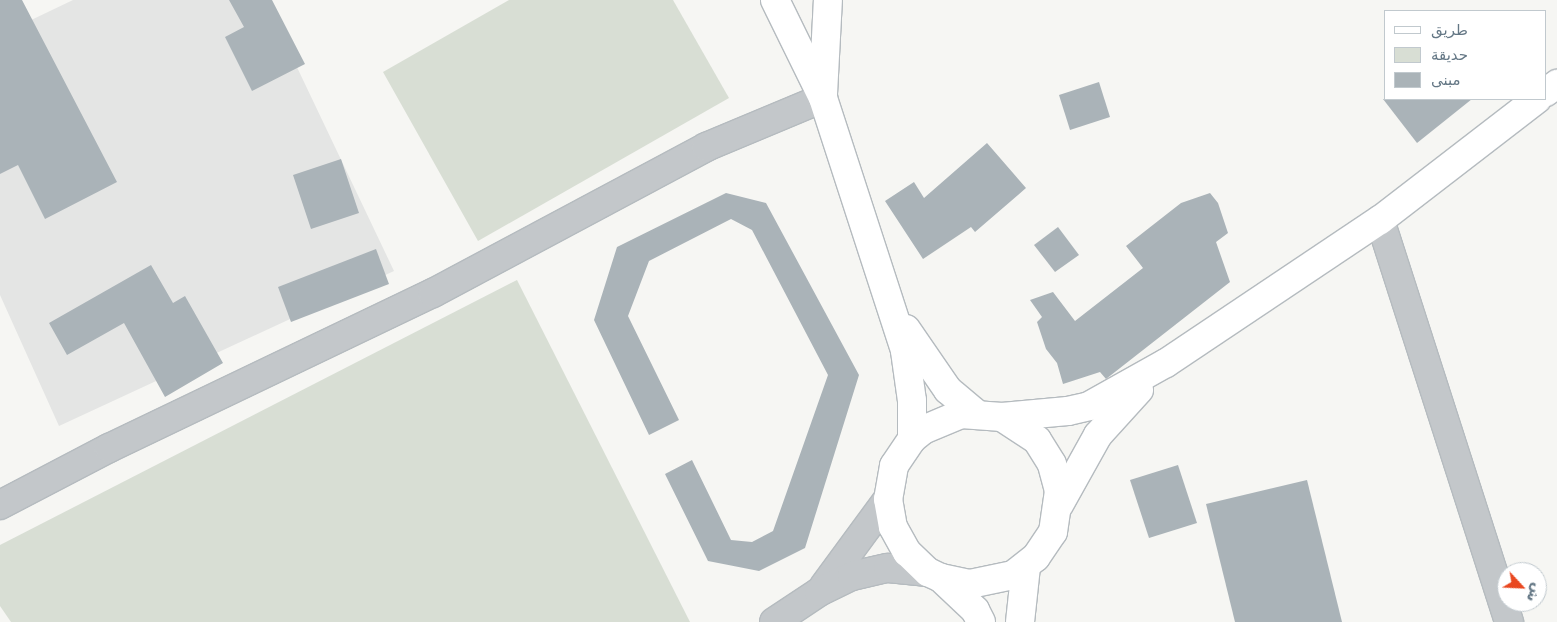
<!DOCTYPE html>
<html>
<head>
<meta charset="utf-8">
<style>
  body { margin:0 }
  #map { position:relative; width:1557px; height:622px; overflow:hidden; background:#f6f6f3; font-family:"DejaVu Sans",Vazirmatn,sans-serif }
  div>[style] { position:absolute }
  .built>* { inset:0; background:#e4e5e4 }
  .green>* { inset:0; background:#d8ded4 }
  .building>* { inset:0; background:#aab3b8 }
  .roads { filter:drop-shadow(1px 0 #b5bbbf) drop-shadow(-1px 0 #b5bbbf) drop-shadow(0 1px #b5bbbf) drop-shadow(0 -1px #b5bbbf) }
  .street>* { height:28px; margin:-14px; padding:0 14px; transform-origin:14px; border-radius:14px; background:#c3c7ca }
  .secondary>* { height:28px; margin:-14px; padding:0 14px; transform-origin:14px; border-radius:14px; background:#fff }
  .highway>* { height:28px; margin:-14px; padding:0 14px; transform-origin:14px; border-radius:14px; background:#fff }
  span { translate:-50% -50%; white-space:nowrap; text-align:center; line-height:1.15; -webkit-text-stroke:5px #fff; paint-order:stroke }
  .legend { position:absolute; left:1384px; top:10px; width:162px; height:90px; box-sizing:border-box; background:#fff; border:1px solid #c1c9ce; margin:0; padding:6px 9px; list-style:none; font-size:15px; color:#647785 }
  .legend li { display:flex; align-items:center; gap:10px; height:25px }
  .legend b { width:25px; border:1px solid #c1c9ce }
  .north { position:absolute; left:1497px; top:562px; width:50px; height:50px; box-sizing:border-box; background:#fff; border:1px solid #c1c9ce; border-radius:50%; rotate:115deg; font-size:14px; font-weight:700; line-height:20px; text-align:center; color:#647785 }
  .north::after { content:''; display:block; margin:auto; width:18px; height:22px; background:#e94820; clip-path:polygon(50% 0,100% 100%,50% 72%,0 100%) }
</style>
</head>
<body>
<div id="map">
  <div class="built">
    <div style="clip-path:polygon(0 0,27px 22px,73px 0,265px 0,394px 271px,59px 426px,0 295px)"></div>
  </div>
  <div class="green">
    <div style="clip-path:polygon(509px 0,673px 0,729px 98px,478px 241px,383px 72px)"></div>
    <div style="clip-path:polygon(517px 280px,690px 622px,11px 622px,0 606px,0 545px)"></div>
  </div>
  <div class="building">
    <div style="clip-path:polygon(0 0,22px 0,117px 182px,45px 219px,18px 165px,0 174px)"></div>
    <div style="clip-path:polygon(229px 0,272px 0,305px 64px,252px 91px,225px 37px,244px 27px)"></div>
    <div style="clip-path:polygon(1099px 82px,1110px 117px,1070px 130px,1059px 95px)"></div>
    <div style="clip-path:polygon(1383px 99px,1472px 99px,1417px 143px)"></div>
    <div style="clip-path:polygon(987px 143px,1026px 188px,975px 232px,971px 227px,923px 259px,885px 201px,914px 182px,924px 198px)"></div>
    <div style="clip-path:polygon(341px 159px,359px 213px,311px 229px,293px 175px)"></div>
    <div style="clip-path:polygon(726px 193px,766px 203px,859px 375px,805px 548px,759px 571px,708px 561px,665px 474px,692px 460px,731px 540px,752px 542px,773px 531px,828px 375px,752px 230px,731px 219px,649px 261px,628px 316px,679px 420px,649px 435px,594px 320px,617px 247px)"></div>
    <div style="clip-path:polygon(1210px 193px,1218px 203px,1228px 233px,1216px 242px,1230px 282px,1106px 379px,1100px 372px,1063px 384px,1057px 363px,1046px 349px,1037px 322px,1042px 317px,1030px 300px,1053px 292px,1075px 321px,1143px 268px,1126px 246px,1181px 203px)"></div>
    <div style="clip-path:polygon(1058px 227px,1079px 255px,1055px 272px,1034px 245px)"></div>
    <div style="clip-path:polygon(376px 249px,389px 284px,291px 322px,278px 287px)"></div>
    <div style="clip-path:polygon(151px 265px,173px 303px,185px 296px,223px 363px,165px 397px,124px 323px,67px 355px,49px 323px)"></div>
    <div style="clip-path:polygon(1178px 465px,1197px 523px,1149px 538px,1130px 480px)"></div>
    <div style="clip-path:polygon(1307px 480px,1342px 622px,1235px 622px,1206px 504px)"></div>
  </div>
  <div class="roads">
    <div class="street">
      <div style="left:1380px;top:220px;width:422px;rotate:72.2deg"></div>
      <div style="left:0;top:505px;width:123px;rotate:-27.6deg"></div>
      <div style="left:109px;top:448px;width:359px;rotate:-25.6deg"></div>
      <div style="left:433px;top:293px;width:310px;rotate:-28.1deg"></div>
      <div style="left:706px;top:147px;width:127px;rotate:-22.7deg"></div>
      <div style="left:824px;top:586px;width:108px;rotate:-53.7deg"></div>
      <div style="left:774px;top:622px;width:54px;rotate:-33.7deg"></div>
      <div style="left:819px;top:592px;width:37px;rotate:-26deg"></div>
      <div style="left:852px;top:576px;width:37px;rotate:-13deg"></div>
      <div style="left:888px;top:568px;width:40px;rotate:5.7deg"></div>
    </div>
    <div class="secondary">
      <div style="left:1546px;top:92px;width:14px;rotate:-36deg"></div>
      <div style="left:823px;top:98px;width:266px;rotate:72deg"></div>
      <div style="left:905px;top:351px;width:50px;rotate:82deg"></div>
      <div style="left:912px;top:401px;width:38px;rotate:90deg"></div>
      <div style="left:906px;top:329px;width:74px;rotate:55.5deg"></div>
      <div style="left:948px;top:390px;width:35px;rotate:40deg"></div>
      <div style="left:1002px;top:417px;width:66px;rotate:-5.2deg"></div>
      <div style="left:1068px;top:411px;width:22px;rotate:-13deg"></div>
      <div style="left:1089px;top:406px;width:88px;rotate:-29.2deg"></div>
      <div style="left:1166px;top:363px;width:257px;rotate:-33.8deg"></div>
      <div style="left:1380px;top:220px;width:198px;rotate:-37.6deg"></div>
      <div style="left:1059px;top:505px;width:80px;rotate:-60.9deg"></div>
      <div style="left:1098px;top:435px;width:61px;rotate:-47.7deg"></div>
      <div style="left:941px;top:578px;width:30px;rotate:12deg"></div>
      <div style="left:970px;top:584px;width:44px;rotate:-11.8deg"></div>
      <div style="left:1013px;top:575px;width:29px;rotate:-38deg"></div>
      <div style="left:1036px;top:557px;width:30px;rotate:-56deg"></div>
      <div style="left:1053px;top:532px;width:41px;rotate:-81.7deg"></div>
      <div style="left:1059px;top:491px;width:28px;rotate:-105deg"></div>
      <div style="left:1052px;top:464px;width:28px;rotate:-122deg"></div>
      <div style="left:1037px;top:440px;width:42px;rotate:-146.7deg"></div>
      <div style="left:1002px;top:417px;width:41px;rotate:-175.8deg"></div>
      <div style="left:961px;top:414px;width:41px;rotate:157.2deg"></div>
      <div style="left:923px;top:430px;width:14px;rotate:141deg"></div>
      <div style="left:912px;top:439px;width:32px;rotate:124deg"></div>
      <div style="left:894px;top:466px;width:34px;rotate:100deg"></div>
      <div style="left:888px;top:499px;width:28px;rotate:80deg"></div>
      <div style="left:893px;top:527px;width:29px;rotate:61deg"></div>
      <div style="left:907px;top:552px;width:29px;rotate:44deg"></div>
      <div style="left:928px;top:572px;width:14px;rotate:25deg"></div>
      <div style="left:941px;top:578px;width:47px;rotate:43.3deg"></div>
      <div style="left:975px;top:610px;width:13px;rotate:63deg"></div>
      <div style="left:1020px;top:622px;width:55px;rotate:-83.8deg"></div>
    </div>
    <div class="highway">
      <div style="left:775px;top:0;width:109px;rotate:63.9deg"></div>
      <div style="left:823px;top:94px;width:94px;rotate:-87deg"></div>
    </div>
  </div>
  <ul class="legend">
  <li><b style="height:6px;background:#fff"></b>طريق</li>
  <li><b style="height:14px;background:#d8ded4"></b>حديقة</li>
  <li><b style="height:14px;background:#aab3b8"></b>مبنى</li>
  </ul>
  <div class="north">ش</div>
</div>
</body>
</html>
